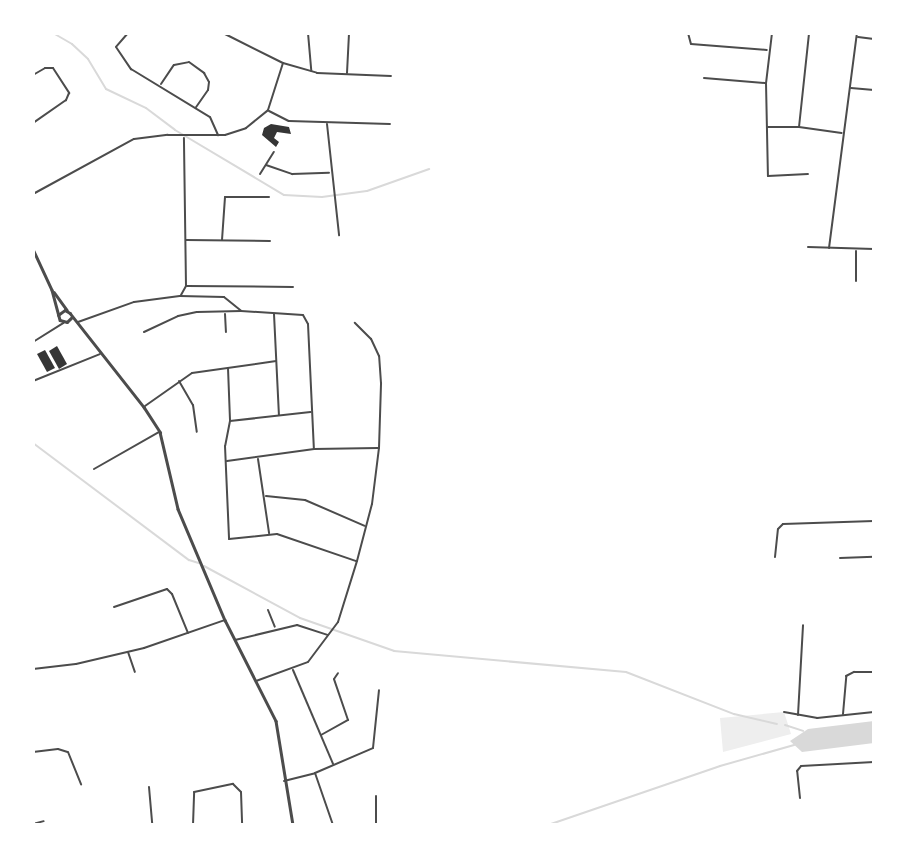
<!DOCTYPE html>
<html>
<head>
<meta charset="utf-8">
<style>
  body { margin:0 }
  #map { position:relative; width:907px; height:858px; overflow:hidden; background:#fff; font-family:"Open Sans",sans-serif }
  div>[style] { position:absolute }
  .green>* { inset:0; background:#eee }
  .water>* { inset:0; background:#d9d9d9 }
  .stream>* { height:2px; margin:-1px; padding:0 1px; transform-origin:1px; border-radius:1px; background:#d9d9d9 }
  .building>* { inset:0; background:#353535 }
  .minor>* { height:2px; margin:-1px; padding:0 1px; transform-origin:1px; border-radius:1px; background:#4c4c4c }
  .tertiary>* { height:2.5px; margin:-1.25px; padding:0 1.25px; transform-origin:1.25px; border-radius:1.25px; background:#4c4c4c }
  span { translate:-50% -50%; white-space:nowrap; text-align:center; line-height:1.15; -webkit-text-stroke:7px #fff; paint-order:stroke }
  .frame { position:absolute; inset:0; border:35px solid #fff; pointer-events:none }
</style>
</head>
<body>
<div id="map">
  <div class="green">
    <div style="clip-path:polygon(784px 712px,791px 734px,723px 752px,720px 718px)"></div>
  </div>
  <div class="water">
    <div style="clip-path:polygon(874px 721px,874px 743px,802px 752px,790px 741px,808px 729px)"></div>
  </div>
  <div class="stream">
    <div style="left:53px;top:33px;width:22px;rotate:30deg"></div>
    <div style="left:72px;top:44px;width:22px;rotate:43deg"></div>
    <div style="left:88px;top:59px;width:35px;rotate:59deg"></div>
    <div style="left:106px;top:89px;width:44px;rotate:25.4deg"></div>
    <div style="left:146px;top:108px;width:36px;rotate:37deg"></div>
    <div style="left:175px;top:130px;width:127px;rotate:30.8deg"></div>
    <div style="left:284px;top:195px;width:38px;rotate:3deg"></div>
    <div style="left:322px;top:197px;width:45px;rotate:-7.6deg"></div>
    <div style="left:367px;top:191px;width:66px;rotate:-19.5deg"></div>
    <div style="left:33px;top:443px;width:195px;rotate:36.9deg"></div>
    <div style="left:189px;top:560px;width:10px;rotate:17deg"></div>
    <div style="left:204px;top:566px;width:109px;rotate:28.4deg"></div>
    <div style="left:300px;top:618px;width:100px;rotate:19.3deg"></div>
    <div style="left:394px;top:651px;width:233px;rotate:5.2deg"></div>
    <div style="left:626px;top:672px;width:116px;rotate:21.3deg"></div>
    <div style="left:734px;top:714px;width:44px;rotate:13.1deg"></div>
    <div style="left:785px;top:725px;width:19px;rotate:18deg"></div>
    <div style="left:548px;top:825px;width:182px;rotate:-18.9deg"></div>
    <div style="left:720px;top:766px;width:77px;rotate:-15.8deg"></div>
  </div>
  <div class="building">
    <div style="clip-path:polygon(271px 124px,289px 127px,291px 134px,277px 132px,274px 138px,279px 142px,276px 147px,262px 135px,264px 128px)"></div>
    <div style="clip-path:polygon(57px 346px,67px 364px,59px 369px,49px 351px)"></div>
    <div style="clip-path:polygon(45px 350px,55px 368px,47px 372px,37px 354px)"></div>
  </div>
  <div class="minor">
    <div style="left:128px;top:33px;width:18px;rotate:131deg"></div>
    <div style="left:116px;top:47px;width:27px;rotate:56deg"></div>
    <div style="left:131px;top:69px;width:92px;rotate:31.3deg"></div>
    <div style="left:210px;top:117px;width:20px;rotate:66deg"></div>
    <div style="left:223px;top:33px;width:67px;rotate:26.6deg"></div>
    <div style="left:283px;top:63px;width:35px;rotate:16deg"></div>
    <div style="left:317px;top:73px;width:74px;rotate:2.3deg"></div>
    <div style="left:308px;top:33px;width:38px;rotate:85deg"></div>
    <div style="left:688px;top:33px;width:11px;rotate:75deg"></div>
    <div style="left:691px;top:44px;width:76px;rotate:4.5deg"></div>
    <div style="left:772px;top:33px;width:50px;rotate:96.8deg"></div>
    <div style="left:766px;top:83px;width:93px;rotate:88.8deg"></div>
    <div style="left:768px;top:176px;width:40px;rotate:-2.9deg"></div>
    <div style="left:858px;top:37px;width:16px;rotate:7deg"></div>
    <div style="left:347px;top:73px;width:40px;rotate:-87.1deg"></div>
    <div style="left:33px;top:75px;width:14px;rotate:-30deg"></div>
    <div style="left:45px;top:68px;width:8px"></div>
    <div style="left:53px;top:68px;width:30px;rotate:57deg"></div>
    <div style="left:69px;top:93px;width:8px;rotate:113deg"></div>
    <div style="left:66px;top:100px;width:40px;rotate:145.1deg"></div>
    <div style="left:704px;top:78px;width:61px;rotate:4.7deg"></div>
    <div style="left:161px;top:84px;width:23px;rotate:-56deg"></div>
    <div style="left:174px;top:65px;width:15px;rotate:-11deg"></div>
    <div style="left:189px;top:62px;width:19px;rotate:36deg"></div>
    <div style="left:204px;top:73px;width:10px;rotate:61deg"></div>
    <div style="left:209px;top:82px;width:8px;rotate:97deg"></div>
    <div style="left:208px;top:90px;width:21px;rotate:125deg"></div>
    <div style="left:851px;top:88px;width:23px;rotate:5deg"></div>
    <div style="left:269px;top:111px;width:22px;rotate:27deg"></div>
    <div style="left:289px;top:121px;width:101px;rotate:1.7deg"></div>
    <div style="left:327px;top:124px;width:112px;rotate:83.8deg"></div>
    <div style="left:768px;top:127px;width:31px"></div>
    <div style="left:799px;top:127px;width:43px;rotate:7.9deg"></div>
    <div style="left:799px;top:127px;width:95px;rotate:-83.9deg"></div>
    <div style="left:266px;top:165px;width:28px;rotate:19deg"></div>
    <div style="left:292px;top:174px;width:37px;rotate:-2deg"></div>
    <div style="left:260px;top:174px;width:26px;rotate:-58deg"></div>
    <div style="left:33px;top:194px;width:115px;rotate:-28.6deg"></div>
    <div style="left:134px;top:139px;width:34px;rotate:-7deg"></div>
    <div style="left:168px;top:135px;width:57px"></div>
    <div style="left:225px;top:135px;width:22px;rotate:-18deg"></div>
    <div style="left:246px;top:128px;width:28px;rotate:-39deg"></div>
    <div style="left:268px;top:110px;width:49px;rotate:-72.3deg"></div>
    <div style="left:186px;top:240px;width:84px;rotate:0.7deg"></div>
    <div style="left:222px;top:240px;width:43px;rotate:-86deg"></div>
    <div style="left:225px;top:197px;width:44px"></div>
    <div style="left:808px;top:247px;width:66px;rotate:1.7deg"></div>
    <div style="left:829px;top:248px;width:217px;rotate:-82.6deg"></div>
    <div style="left:856px;top:281px;width:30px;rotate:-90deg"></div>
    <div style="left:187px;top:286px;width:106px;rotate:0.5deg"></div>
    <div style="left:181px;top:295px;width:10px;rotate:-61deg"></div>
    <div style="left:186px;top:286px;width:148px;rotate:-90.8deg"></div>
    <div style="left:225px;top:314px;width:18px;rotate:87deg"></div>
    <div style="left:274px;top:314px;width:101px;rotate:87.2deg"></div>
    <div style="left:78px;top:322px;width:59px;rotate:-19.7deg"></div>
    <div style="left:134px;top:302px;width:46px;rotate:-7.4deg"></div>
    <div style="left:180px;top:296px;width:44px;rotate:1.3deg"></div>
    <div style="left:224px;top:297px;width:22px;rotate:39deg"></div>
    <div style="left:144px;top:332px;width:38px;rotate:-25deg"></div>
    <div style="left:178px;top:316px;width:19px;rotate:-12deg"></div>
    <div style="left:197px;top:312px;width:44px;rotate:-1.3deg"></div>
    <div style="left:241px;top:311px;width:62px;rotate:3.7deg"></div>
    <div style="left:303px;top:315px;width:10px;rotate:61deg"></div>
    <div style="left:308px;top:324px;width:125px;rotate:87.3deg"></div>
    <div style="left:33px;top:342px;width:36px;rotate:-32deg"></div>
    <div style="left:228px;top:368px;width:53px;rotate:87.8deg"></div>
    <div style="left:230px;top:421px;width:25px;rotate:101deg"></div>
    <div style="left:225px;top:446px;width:93px;rotate:87.5deg"></div>
    <div style="left:229px;top:539px;width:48px;rotate:-5.9deg"></div>
    <div style="left:277px;top:534px;width:83px;rotate:18.9deg"></div>
    <div style="left:33px;top:381px;width:72px;rotate:-21.9deg"></div>
    <div style="left:179px;top:381px;width:28px;rotate:60deg"></div>
    <div style="left:193px;top:405px;width:27px;rotate:82deg"></div>
    <div style="left:145px;top:406px;width:57px;rotate:-35.1deg"></div>
    <div style="left:192px;top:373px;width:85px;rotate:-8.1deg"></div>
    <div style="left:230px;top:421px;width:81px;rotate:-6.3deg"></div>
    <div style="left:258px;top:459px;width:75px;rotate:81.5deg"></div>
    <div style="left:227px;top:461px;width:88px;rotate:-7.9deg"></div>
    <div style="left:314px;top:449px;width:64px;rotate:-0.9deg"></div>
    <div style="left:94px;top:469px;width:75px;rotate:-29.6deg"></div>
    <div style="left:266px;top:496px;width:39px;rotate:6deg"></div>
    <div style="left:305px;top:500px;width:65px;rotate:23.4deg"></div>
    <div style="left:775px;top:557px;width:28px;rotate:-84deg"></div>
    <div style="left:778px;top:529px;width:7px;rotate:-45deg"></div>
    <div style="left:783px;top:524px;width:91px;rotate:-1.9deg"></div>
    <div style="left:840px;top:558px;width:34px;rotate:-2deg"></div>
    <div style="left:114px;top:607px;width:56px;rotate:-18.8deg"></div>
    <div style="left:167px;top:589px;width:7px;rotate:45deg"></div>
    <div style="left:172px;top:594px;width:42px;rotate:67.7deg"></div>
    <div style="left:268px;top:610px;width:18px;rotate:68deg"></div>
    <div style="left:235px;top:640px;width:64px;rotate:-13.6deg"></div>
    <div style="left:297px;top:625px;width:32px;rotate:18deg"></div>
    <div style="left:128px;top:652px;width:21px;rotate:71deg"></div>
    <div style="left:33px;top:669px;width:43px;rotate:-6.6deg"></div>
    <div style="left:76px;top:664px;width:70px;rotate:-13.2deg"></div>
    <div style="left:144px;top:648px;width:86px;rotate:-19.1deg"></div>
    <div style="left:293px;top:670px;width:102px;rotate:66.9deg"></div>
    <div style="left:256px;top:681px;width:55px;rotate:-20.1deg"></div>
    <div style="left:308px;top:662px;width:50px;rotate:-53.1deg"></div>
    <div style="left:338px;top:622px;width:64px;rotate:-72.7deg"></div>
    <div style="left:357px;top:561px;width:59px;rotate:-75.3deg"></div>
    <div style="left:372px;top:504px;width:56px;rotate:-82.9deg"></div>
    <div style="left:379px;top:448px;width:65px;rotate:-88.2deg"></div>
    <div style="left:381px;top:383px;width:27px;rotate:-94deg"></div>
    <div style="left:379px;top:356px;width:19px;rotate:-115deg"></div>
    <div style="left:371px;top:339px;width:23px;rotate:-135deg"></div>
    <div style="left:784px;top:712px;width:34px;rotate:10deg"></div>
    <div style="left:817px;top:718px;width:57px;rotate:-6deg"></div>
    <div style="left:843px;top:714px;width:38px;rotate:-85deg"></div>
    <div style="left:846px;top:676px;width:9px;rotate:-27deg"></div>
    <div style="left:854px;top:672px;width:20px"></div>
    <div style="left:798px;top:715px;width:90px;rotate:-86.8deg"></div>
    <div style="left:321px;top:735px;width:31px;rotate:-29deg"></div>
    <div style="left:348px;top:720px;width:43px;rotate:-108.9deg"></div>
    <div style="left:334px;top:679px;width:7px;rotate:-56deg"></div>
    <div style="left:33px;top:752px;width:25px;rotate:-7deg"></div>
    <div style="left:58px;top:749px;width:10px;rotate:17deg"></div>
    <div style="left:68px;top:752px;width:35px;rotate:68deg"></div>
    <div style="left:315px;top:773px;width:55px;rotate:70.9deg"></div>
    <div style="left:284px;top:781px;width:32px;rotate:-14deg"></div>
    <div style="left:315px;top:773px;width:63px;rotate:-23.3deg"></div>
    <div style="left:373px;top:748px;width:58px;rotate:-84.1deg"></div>
    <div style="left:149px;top:787px;width:38px;rotate:85deg"></div>
    <div style="left:800px;top:798px;width:27px;rotate:-96deg"></div>
    <div style="left:797px;top:771px;width:6px;rotate:-51deg"></div>
    <div style="left:801px;top:766px;width:73px;rotate:-3.1deg"></div>
    <div style="left:33px;top:824px;width:11px;rotate:-15deg"></div>
    <div style="left:193px;top:825px;width:33px;rotate:-88deg"></div>
    <div style="left:194px;top:792px;width:40px;rotate:-12deg"></div>
    <div style="left:233px;top:784px;width:11px;rotate:45deg"></div>
    <div style="left:241px;top:792px;width:33px;rotate:88deg"></div>
    <div style="left:376px;top:825px;width:29px;rotate:-90deg"></div>
  </div>
  <div class="tertiary">
    <div style="left:33px;top:249px;width:45px;rotate:65.1deg"></div>
    <div style="left:52px;top:290px;width:31px;rotate:75deg"></div>
    <div style="left:60px;top:320px;width:7px;rotate:16deg"></div>
    <div style="left:67px;top:322px;width:6px;rotate:-45deg"></div>
    <div style="left:54px;top:292px;width:22px;rotate:54deg"></div>
    <div style="left:58px;top:315px;width:9px;rotate:-36deg"></div>
    <div style="left:65px;top:310px;width:6px;rotate:31deg"></div>
    <div style="left:70px;top:313px;width:120px;rotate:51.8deg"></div>
    <div style="left:144px;top:407px;width:30px;rotate:57deg"></div>
    <div style="left:160px;top:432px;width:79px;rotate:76.8deg"></div>
    <div style="left:178px;top:509px;width:121px;rotate:67.1deg"></div>
    <div style="left:225px;top:620px;width:113px;rotate:63.2deg"></div>
    <div style="left:276px;top:721px;width:105px;rotate:80.7deg"></div>
  </div>
  <div class="frame"></div>
</div>
</body>
</html>
